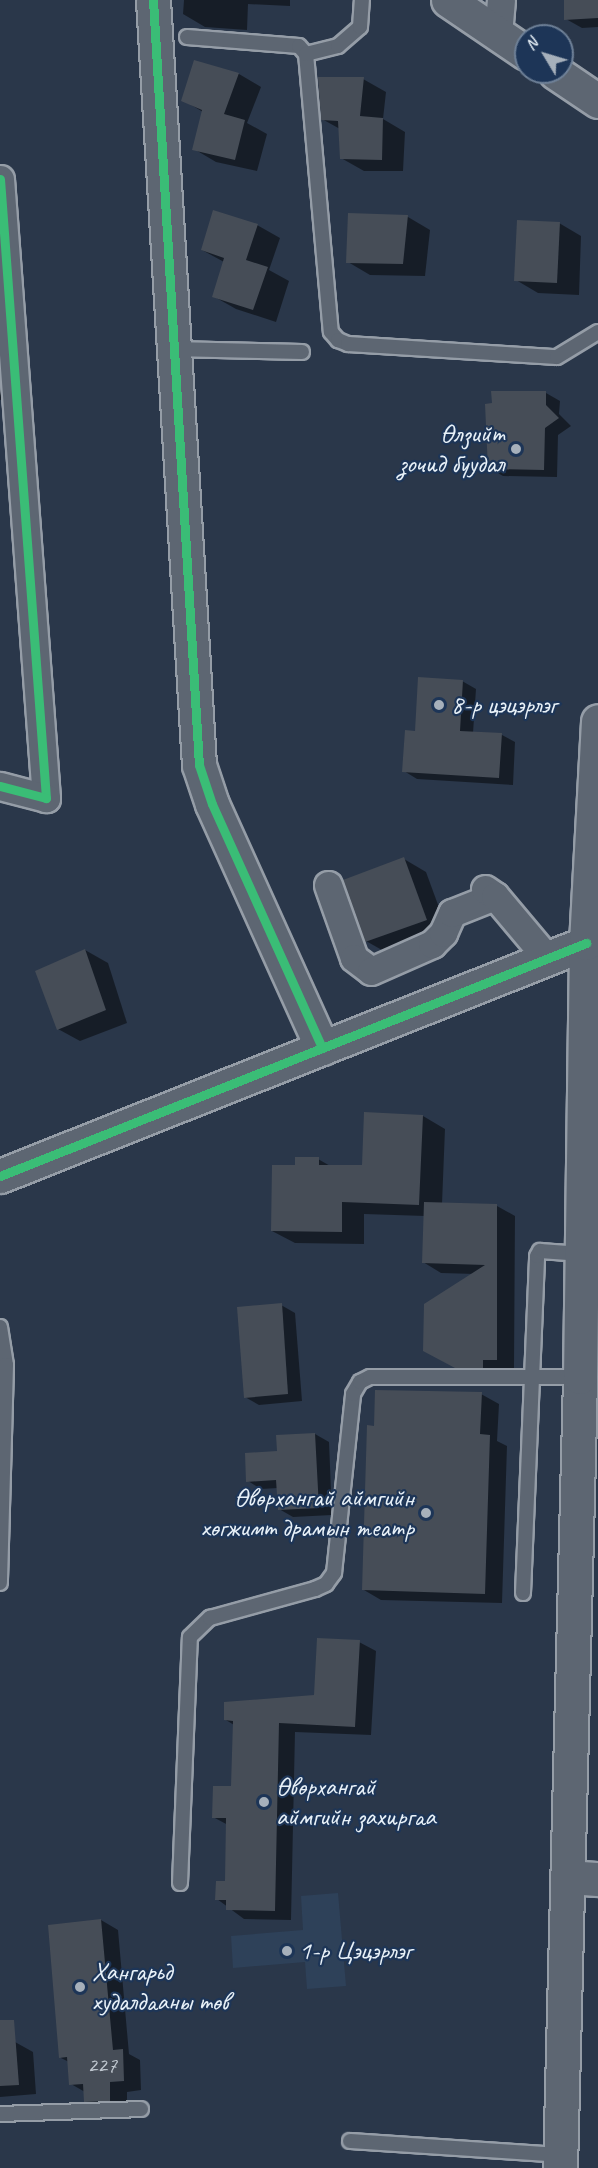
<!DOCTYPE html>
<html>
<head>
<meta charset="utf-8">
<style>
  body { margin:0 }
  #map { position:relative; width:598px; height:2168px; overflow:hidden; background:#2a374a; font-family:Caveat,sans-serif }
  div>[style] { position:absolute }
  .built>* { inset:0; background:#2e4159 }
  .shadow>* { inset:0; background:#0007 }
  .building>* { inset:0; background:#464d57 }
  .roads { filter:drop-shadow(2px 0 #959da7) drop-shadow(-2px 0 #959da7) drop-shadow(0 2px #959da7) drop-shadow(0 -2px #959da7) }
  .service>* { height:14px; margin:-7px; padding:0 7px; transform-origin:7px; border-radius:7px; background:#5d6672 }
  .minor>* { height:27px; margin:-13.5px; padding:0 13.5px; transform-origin:13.5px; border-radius:13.5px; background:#5d6672 }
  .tertiary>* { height:33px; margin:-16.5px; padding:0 16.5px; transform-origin:16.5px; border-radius:16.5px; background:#5d6672 }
  .secondary>* { height:33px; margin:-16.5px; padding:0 16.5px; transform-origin:16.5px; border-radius:16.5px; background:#5d6672 }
  .cycleway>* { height:9px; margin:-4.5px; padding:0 4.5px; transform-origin:4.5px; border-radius:4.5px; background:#3abd76 }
  .dots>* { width:16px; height:16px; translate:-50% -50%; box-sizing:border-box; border:3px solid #1d3557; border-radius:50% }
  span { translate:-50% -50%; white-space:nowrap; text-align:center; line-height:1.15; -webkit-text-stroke:4.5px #1d3557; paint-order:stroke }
  .number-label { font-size:22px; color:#c0c8d0 }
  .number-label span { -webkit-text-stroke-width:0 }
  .poi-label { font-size:26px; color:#e8f1f8 }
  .right { translate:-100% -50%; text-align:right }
  .left { translate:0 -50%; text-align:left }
  .north { position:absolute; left:514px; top:24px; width:60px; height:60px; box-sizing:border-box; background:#1d3557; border:2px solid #6e8097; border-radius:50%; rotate:308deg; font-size:16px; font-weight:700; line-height:24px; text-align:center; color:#e8f1f8 }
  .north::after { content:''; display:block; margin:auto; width:21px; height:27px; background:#a6b0bb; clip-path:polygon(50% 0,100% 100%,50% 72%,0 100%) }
</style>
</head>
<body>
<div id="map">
  <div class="built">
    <div style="clip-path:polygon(338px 1893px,346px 1986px,307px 1989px,305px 1962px,233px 1968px,231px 1936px,303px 1930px,301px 1896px)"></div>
  </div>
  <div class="shadow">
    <div style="clip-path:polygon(184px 0,290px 0,290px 6px,248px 4px,247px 30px,205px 27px,183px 14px)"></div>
    <div style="clip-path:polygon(565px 0,598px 0,598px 27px,582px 28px,566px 19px)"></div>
    <div style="clip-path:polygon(195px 62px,239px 74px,261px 87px,247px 123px,267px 134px,257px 171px,216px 162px,194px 149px,203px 112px,183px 100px)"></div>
    <div style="clip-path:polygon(363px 79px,386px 92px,383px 119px,405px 132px,403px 171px,364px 171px,341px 158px,340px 129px,322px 119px)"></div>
    <div style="clip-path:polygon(350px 214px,408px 217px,430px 230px,425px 276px,370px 275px,348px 262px)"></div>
    <div style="clip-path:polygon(559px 223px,581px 236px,579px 295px,538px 293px,516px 280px)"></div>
    <div style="clip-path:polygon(257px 225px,280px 238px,269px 270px,289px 281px,276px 322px,236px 309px,213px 296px,224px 262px,202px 250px)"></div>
    <div style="clip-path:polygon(0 357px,9px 399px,0 400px)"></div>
    <div style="clip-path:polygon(493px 392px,546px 393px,560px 401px,559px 414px,571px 426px,558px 435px,557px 477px,503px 476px,489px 468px)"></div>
    <div style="clip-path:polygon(462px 681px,476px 689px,473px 733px,502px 735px,515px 742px,513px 785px,417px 779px,404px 771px,416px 732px)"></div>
    <div style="clip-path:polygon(404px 859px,426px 872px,448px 932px,389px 954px,366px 941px)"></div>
    <div style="clip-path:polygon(85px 950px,108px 963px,127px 1023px,80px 1041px,58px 1029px)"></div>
    <div style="clip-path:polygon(423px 1116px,445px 1129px,442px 1204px,497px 1206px,515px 1216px,514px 1369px,500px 1369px,500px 1377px,474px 1377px,443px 1361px,475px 1274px,441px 1273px,423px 1262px,425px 1216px,364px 1214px,364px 1244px,295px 1243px,272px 1231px,296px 1166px,318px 1159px,332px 1167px,364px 1167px)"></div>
    <div style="clip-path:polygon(281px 1305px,295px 1313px,302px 1401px,259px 1405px,245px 1397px)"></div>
    <div style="clip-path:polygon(481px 1394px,499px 1404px,497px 1441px,507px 1446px,502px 1603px,381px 1600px,364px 1590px,376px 1427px)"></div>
    <div style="clip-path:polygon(315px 1434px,329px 1442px,332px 1515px,293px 1517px,279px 1509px,278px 1488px,261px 1489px,248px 1481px,278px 1453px)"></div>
    <div style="clip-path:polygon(359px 1642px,376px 1651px,371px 1735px,295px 1732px,291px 1920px,244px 1919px,217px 1899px,227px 1882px,228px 1825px,213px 1817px,233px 1788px,234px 1725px,226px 1720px,315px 1696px)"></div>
    <div style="clip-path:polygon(101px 1920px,118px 1930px,129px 2054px,140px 2060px,141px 2090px,127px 2092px,127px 2110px,103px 2111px,86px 2101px,85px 2092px,71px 2084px,69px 2062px,61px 2058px)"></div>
    <div style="clip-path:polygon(15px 2042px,33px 2052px,36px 2094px,0 2097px,0 2043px)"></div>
  </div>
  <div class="building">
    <div style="clip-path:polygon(564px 0,598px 0,598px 18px,564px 20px)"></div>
    <div style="clip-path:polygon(194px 60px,239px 73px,224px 114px,245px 120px,235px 160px,192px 150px,202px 110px,181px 101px)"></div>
    <div style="clip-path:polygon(318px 77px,364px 77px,360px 116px,383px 118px,382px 160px,340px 159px,338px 121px,321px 120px)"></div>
    <div style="clip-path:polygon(213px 210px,258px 224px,246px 260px,268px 267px,253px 310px,212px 297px,224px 258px,201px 250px)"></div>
    <div style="clip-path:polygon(348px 213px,408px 215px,403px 264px,346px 263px)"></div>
    <div style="clip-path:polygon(517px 220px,560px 222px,557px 283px,514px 281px)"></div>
    <div style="clip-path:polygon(491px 391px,546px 391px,546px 405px,559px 418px,545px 428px,544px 470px,488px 469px,485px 404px,492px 403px)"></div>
    <div style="clip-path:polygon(418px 677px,463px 680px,460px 731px,502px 733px,499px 778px,402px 772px,405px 730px,415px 731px)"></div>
    <div style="clip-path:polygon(404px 857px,427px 920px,365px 942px,343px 880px)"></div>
    <div style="clip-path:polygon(85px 949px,106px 1010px,57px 1030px,35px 971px)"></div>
    <div style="clip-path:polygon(364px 1112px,423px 1115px,419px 1205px,342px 1202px,342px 1232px,271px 1231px,272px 1165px,295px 1165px,295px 1157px,319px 1157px,319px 1165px,362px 1165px)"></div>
    <div style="clip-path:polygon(424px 1202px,497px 1204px,497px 1360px,483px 1360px,483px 1368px,455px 1368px,423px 1351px,424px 1304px,485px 1265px,422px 1263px)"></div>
    <div style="clip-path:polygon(282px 1303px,288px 1394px,244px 1398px,237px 1307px)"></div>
    <div style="clip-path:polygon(375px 1390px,482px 1392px,480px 1434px,490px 1435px,485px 1594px,362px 1590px,367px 1425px,374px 1426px)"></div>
    <div style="clip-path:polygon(315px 1433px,319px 1508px,278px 1510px,276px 1480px,246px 1482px,245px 1453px,277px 1451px,276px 1435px)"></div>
    <div style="clip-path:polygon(317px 1638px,360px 1640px,355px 1727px,279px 1723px,275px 1911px,226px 1910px,226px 1900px,215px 1900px,216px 1881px,225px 1881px,226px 1818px,212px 1818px,213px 1786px,231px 1786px,233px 1721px,224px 1720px,224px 1702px,314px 1695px)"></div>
    <div style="clip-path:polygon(101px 1919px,113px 2050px,123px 2049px,124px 2081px,110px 2082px,110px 2101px,84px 2102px,83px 2084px,69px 2085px,67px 2057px,59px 2058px,48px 1925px)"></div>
    <div style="clip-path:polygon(0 2020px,14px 2020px,19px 2085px,0 2086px)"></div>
  </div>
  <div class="roads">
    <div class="service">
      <div style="left:187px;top:37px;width:112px;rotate:4.6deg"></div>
      <div style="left:299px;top:46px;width:11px;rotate:49deg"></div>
      <div style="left:306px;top:54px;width:279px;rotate:84.9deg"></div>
      <div style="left:331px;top:332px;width:11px;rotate:49deg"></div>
      <div style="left:338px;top:340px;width:11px;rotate:22deg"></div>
      <div style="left:348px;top:344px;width:209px;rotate:3.6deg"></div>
      <div style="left:557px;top:357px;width:48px;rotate:-31.4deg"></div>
      <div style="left:306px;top:54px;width:33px;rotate:-14deg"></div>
      <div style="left:338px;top:46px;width:29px;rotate:-41deg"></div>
      <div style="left:360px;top:27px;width:27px;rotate:-86deg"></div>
      <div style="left:173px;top:349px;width:129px;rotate:1.3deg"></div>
      <div style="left:0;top:1327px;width:38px;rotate:81deg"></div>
      <div style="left:6px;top:1365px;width:218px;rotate:91.6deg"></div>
      <div style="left:523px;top:1593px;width:337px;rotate:-87.6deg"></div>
      <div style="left:537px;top:1256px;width:6px;rotate:-59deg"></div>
      <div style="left:540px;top:1251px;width:42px;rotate:4.1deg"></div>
      <div style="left:180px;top:1883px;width:246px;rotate:-87.7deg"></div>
      <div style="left:190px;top:1637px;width:28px;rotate:-44deg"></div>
      <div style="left:210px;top:1618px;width:109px;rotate:-15.4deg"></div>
      <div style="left:315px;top:1589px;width:12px;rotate:-24deg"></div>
      <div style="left:326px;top:1584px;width:14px;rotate:-54deg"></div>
      <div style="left:334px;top:1573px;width:180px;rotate:-83.9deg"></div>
      <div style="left:353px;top:1394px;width:14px;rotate:-60deg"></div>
      <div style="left:360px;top:1382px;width:11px;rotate:-27deg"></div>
      <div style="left:370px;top:1377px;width:210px"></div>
      <div style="left:0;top:2114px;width:141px;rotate:-2deg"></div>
      <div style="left:350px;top:2141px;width:210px;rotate:3.8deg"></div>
    </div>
    <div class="minor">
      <div style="left:498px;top:34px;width:34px;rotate:-85deg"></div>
      <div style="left:0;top:179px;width:621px;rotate:85.75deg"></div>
      <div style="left:46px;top:798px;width:48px;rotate:-165.4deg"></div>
      <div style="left:328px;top:885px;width:77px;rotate:70.4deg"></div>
      <div style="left:354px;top:958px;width:21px;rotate:37deg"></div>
      <div style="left:371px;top:971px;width:67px;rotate:-23.9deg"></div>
      <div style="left:432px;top:944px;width:16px;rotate:-45deg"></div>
      <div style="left:443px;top:933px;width:22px;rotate:-66deg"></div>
      <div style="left:452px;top:913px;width:46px;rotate:-21.6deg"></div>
      <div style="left:485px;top:889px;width:12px;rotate:35deg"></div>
      <div style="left:495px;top:896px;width:81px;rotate:50deg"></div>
    </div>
    <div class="tertiary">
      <div style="left:153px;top:0;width:766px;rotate:86.56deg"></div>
      <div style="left:199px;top:765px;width:41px;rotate:71.6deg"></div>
      <div style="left:212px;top:804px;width:268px;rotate:65.7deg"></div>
      <div style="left:448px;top:0;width:94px;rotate:34.2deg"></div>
      <div style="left:555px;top:72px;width:52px;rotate:34deg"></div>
      <div style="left:0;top:1176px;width:631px;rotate:-21.68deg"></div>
    </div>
    <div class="secondary">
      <div style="left:568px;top:1877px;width:30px;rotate:4deg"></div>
      <div style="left:560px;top:2168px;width:791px;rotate:-88.55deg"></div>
      <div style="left:580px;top:1377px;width:434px;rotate:-89.2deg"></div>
      <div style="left:586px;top:943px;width:222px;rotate:-86.9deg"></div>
    </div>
  </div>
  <div class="cycleway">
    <div style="left:153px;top:0;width:766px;rotate:86.56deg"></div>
    <div style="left:199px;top:765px;width:41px;rotate:71.6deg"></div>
    <div style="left:212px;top:804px;width:268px;rotate:65.7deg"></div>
    <div style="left:0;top:179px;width:621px;rotate:85.75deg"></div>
    <div style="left:46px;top:798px;width:48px;rotate:-165.4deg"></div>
    <div style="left:0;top:1176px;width:631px;rotate:-21.68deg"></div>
  </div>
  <div class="dots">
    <div style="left:516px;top:449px;background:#a6b0bb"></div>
    <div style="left:439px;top:705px;background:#a6b0bb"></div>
    <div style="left:426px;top:1513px;background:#a6b0bb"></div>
    <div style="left:264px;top:1802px;background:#a6b0bb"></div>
    <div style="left:287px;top:1951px;background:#a6b0bb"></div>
    <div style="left:80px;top:1987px;background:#a6b0bb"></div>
  </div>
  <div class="number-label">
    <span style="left:102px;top:2066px">227</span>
  </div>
  <div class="poi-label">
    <span class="right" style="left:504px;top:449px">Өлзийт<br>зочид буудал</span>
    <span class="left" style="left:451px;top:705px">8-р цэцэрлэг</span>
    <span class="right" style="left:414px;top:1513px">Өвөрхангай аймгийн<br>хөгжимт драмын театр</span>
    <span class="left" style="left:276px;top:1802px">Өвөрхангай<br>аймгийн захиргаа</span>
    <span class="left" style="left:299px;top:1951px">1-р Цэцэрлэг</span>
    <span class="left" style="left:92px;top:1987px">Хангарьд<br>худалдааны төв</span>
  </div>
  <div class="north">N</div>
</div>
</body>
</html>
